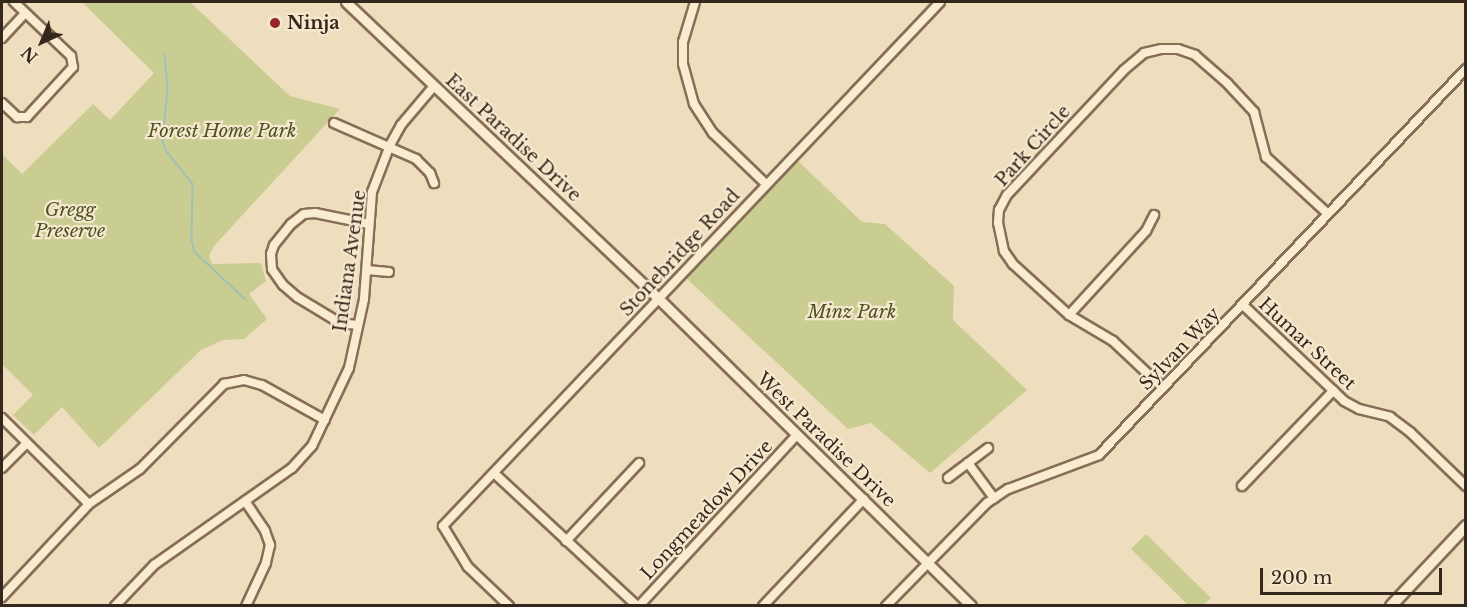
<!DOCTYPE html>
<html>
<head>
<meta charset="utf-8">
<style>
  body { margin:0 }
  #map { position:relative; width:1467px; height:607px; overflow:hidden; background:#efdebe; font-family:"Libre Baskerville",serif }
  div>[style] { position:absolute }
  .green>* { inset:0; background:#c9cd92 }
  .stream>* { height:1.5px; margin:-0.75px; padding:0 0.75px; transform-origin:0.75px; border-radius:0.75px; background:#a2c0b6 }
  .roads { filter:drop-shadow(2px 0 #876e57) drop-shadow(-2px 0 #876e57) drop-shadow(0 2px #876e57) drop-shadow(0 -2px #876e57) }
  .minor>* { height:8px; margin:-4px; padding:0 4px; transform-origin:4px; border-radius:4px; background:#faecd1 }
  .tertiary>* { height:9px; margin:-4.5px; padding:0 4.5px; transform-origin:4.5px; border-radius:4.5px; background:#faecd1 }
  .secondary>* { height:10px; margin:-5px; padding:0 5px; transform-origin:5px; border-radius:5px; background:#faecd1 }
  .dots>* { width:16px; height:16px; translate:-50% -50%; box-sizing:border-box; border:3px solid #f6e8ce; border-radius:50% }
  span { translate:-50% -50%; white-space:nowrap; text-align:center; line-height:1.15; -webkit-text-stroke:4.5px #f6e8ce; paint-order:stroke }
  .poi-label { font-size:18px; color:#36271c; font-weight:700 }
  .left { translate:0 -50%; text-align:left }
  .park-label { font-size:18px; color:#495322; font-style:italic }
  .street-label { font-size:18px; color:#36271c }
  .frame { position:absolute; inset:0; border:3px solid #36271c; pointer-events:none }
  .north { position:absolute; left:12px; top:12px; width:60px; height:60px; -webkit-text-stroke:4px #f6e8ce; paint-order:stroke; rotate:224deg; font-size:16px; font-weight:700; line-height:24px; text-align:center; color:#36271c }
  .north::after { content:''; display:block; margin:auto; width:21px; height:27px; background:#36271c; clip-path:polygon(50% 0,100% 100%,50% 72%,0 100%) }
  .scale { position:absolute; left:1260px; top:568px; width:182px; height:27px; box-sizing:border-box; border:3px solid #36271c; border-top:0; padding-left:8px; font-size:18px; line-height:21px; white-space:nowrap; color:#36271c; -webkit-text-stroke:4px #f6e8ce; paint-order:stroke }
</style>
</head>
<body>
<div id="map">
  <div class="green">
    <div style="clip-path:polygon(82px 2px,190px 2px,290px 96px,340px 109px,214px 246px,209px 256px,212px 264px,261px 263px,266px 281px,249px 294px,267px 319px,244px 339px,223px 340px,201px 350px,99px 448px,62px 407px,34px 435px,13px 415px,33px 395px,2px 364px,2px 154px,22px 174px,93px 104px,110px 120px,154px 73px)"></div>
    <div style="clip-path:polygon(796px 159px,862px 222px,885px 224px,954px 286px,953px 320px,1027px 390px,930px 473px,871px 423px,848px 429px,685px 277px)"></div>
    <div style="clip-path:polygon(1146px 534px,1211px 598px,1203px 605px,1188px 605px,1131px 549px)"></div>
  </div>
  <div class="stream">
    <div style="left:165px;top:54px;width:35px;rotate:85deg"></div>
    <div style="left:168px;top:89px;width:53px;rotate:95.4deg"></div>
    <div style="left:163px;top:142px;width:11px;rotate:68deg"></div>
    <div style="left:167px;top:152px;width:41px;rotate:50.9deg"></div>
    <div style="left:193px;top:184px;width:56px;rotate:91deg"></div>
    <div style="left:192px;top:240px;width:12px;rotate:76deg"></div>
    <div style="left:195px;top:252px;width:69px;rotate:43.2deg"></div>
  </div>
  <div class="roads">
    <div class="minor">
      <div style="left:695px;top:2px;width:42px;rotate:106.7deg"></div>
      <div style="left:683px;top:42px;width:22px;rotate:90deg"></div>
      <div style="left:683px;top:64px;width:41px;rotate:74.6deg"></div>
      <div style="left:694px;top:104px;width:35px;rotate:57deg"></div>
      <div style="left:713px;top:133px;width:74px;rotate:43.9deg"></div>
      <div style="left:2px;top:38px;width:34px;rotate:-47deg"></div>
      <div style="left:2px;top:103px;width:21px;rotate:43deg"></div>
      <div style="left:17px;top:117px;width:10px"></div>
      <div style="left:27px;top:117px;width:68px;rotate:-47.4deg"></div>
      <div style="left:73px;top:67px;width:11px;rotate:-100deg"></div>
      <div style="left:71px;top:56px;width:79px;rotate:-136.5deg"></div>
      <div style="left:334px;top:123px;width:90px;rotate:23.7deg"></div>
      <div style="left:416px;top:159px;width:20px;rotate:45deg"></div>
      <div style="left:430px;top:173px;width:11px;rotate:68deg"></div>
      <div style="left:367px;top:270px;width:22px;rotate:5deg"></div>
      <div style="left:1243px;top:305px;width:139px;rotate:43.5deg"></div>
      <div style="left:1344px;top:401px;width:17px;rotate:28deg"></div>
      <div style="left:1359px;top:409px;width:32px;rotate:14deg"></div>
      <div style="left:1390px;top:417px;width:25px;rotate:37deg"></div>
      <div style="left:1410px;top:432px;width:78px;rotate:44deg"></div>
      <div style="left:1069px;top:315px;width:114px;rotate:-47.5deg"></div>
      <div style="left:1146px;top:231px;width:18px;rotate:-63deg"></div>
      <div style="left:358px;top:325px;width:18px;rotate:-174deg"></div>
      <div style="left:340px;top:323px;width:50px;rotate:-148.8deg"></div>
      <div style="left:297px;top:297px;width:18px;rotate:-139deg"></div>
      <div style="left:283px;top:285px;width:19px;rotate:-125deg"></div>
      <div style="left:272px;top:269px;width:15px;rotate:-94deg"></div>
      <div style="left:271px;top:254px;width:9px;rotate:-72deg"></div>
      <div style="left:274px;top:245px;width:27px;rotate:-51deg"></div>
      <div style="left:291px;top:224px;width:16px;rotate:-38deg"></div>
      <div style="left:304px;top:214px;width:11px;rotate:-5deg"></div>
      <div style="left:315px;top:213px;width:55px;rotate:11.5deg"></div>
      <div style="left:1163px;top:388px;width:69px;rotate:-136.8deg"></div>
      <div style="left:1113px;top:341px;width:51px;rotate:-149.4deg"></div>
      <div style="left:1069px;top:315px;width:76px;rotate:-137.7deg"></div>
      <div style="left:1013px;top:264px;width:16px;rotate:-125deg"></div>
      <div style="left:1004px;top:251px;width:29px;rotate:-102deg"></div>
      <div style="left:998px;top:223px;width:13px;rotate:-86deg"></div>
      <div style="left:999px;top:210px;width:17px;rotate:-62deg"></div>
      <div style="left:1007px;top:195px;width:171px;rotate:-46.9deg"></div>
      <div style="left:1124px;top:70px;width:26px;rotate:-40deg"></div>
      <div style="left:1144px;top:53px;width:18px;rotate:-13deg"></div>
      <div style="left:1162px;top:49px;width:16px"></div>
      <div style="left:1178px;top:49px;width:18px;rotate:19deg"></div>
      <div style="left:1195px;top:55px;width:43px;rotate:41.2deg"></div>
      <div style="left:1227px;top:83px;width:40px;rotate:47deg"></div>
      <div style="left:1254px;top:112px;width:47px;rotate:75.1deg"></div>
      <div style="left:1266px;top:157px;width:84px;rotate:42.6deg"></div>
      <div style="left:2px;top:418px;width:122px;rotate:44.7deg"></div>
      <div style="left:988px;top:448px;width:25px;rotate:143deg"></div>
      <div style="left:968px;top:463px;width:44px;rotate:53.4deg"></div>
      <div style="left:2px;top:468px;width:35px;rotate:-45deg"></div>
      <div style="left:494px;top:473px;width:195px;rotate:42.9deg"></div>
      <div style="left:948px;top:478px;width:25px;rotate:-37deg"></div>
      <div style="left:1242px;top:486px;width:132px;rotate:-46.2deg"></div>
      <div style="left:245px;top:501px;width:36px;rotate:56deg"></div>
      <div style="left:265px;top:531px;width:15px;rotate:70deg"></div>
      <div style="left:270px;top:545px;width:18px;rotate:103deg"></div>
      <div style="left:266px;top:563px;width:47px;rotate:114.9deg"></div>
      <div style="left:566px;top:541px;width:107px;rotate:-46.9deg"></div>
      <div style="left:2px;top:597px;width:127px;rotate:-46.9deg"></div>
      <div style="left:89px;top:504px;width:62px;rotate:-34.5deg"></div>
      <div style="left:140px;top:469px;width:120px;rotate:-45.3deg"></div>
      <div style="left:224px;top:384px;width:20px;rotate:-11deg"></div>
      <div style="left:244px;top:380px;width:19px;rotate:16deg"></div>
      <div style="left:262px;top:385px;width:72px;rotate:29.1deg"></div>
      <div style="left:115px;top:606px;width:57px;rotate:-46.4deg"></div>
      <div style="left:154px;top:565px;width:169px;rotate:-35.1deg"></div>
      <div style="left:292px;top:468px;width:30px;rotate:-48deg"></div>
      <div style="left:312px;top:446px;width:86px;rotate:-64.6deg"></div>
      <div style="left:349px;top:368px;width:71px;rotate:-77.7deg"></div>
      <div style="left:364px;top:299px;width:107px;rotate:-85.7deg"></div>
      <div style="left:372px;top:192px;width:50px;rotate:-69deg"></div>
      <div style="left:390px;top:145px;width:23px;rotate:-61deg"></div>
      <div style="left:401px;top:125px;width:51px;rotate:-49.8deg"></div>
      <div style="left:509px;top:606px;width:57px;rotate:-136.4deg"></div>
      <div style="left:468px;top:567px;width:48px;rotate:-121.4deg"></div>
      <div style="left:443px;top:526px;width:722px;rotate:-46.51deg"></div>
      <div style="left:639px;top:606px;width:233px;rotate:-47.3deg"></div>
      <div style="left:763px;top:606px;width:147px;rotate:-46.7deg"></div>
      <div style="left:886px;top:606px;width:144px;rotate:-45.6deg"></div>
      <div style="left:987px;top:503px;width:25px;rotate:-34deg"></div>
      <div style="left:1008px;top:489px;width:97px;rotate:-20.5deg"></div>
      <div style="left:1099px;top:455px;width:533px;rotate:-46.45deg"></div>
    </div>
    <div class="tertiary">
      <div style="left:346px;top:2px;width:430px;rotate:43.5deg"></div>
      <div style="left:658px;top:298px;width:439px;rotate:44.5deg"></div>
    </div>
    <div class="secondary">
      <div style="left:1391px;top:606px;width:110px;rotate:-46.8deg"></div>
    </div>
  </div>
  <div class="dots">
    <div style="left:275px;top:23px;background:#98252b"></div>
  </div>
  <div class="poi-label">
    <span class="left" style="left:287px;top:23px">Ninja</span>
  </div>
  <div class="park-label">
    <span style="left:222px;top:131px">Forest Home Park</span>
    <span style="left:70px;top:221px">Gregg<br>Preserve</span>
    <span style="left:852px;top:312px">Minz Park</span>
  </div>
  <div class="street-label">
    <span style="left:513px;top:138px;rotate:43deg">East Paradise Drive</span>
    <span style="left:1033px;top:146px;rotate:-48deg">Park Circle</span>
    <span style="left:680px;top:253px;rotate:-47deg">Stonebridge Road</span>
    <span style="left:350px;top:261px;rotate:-82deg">Indiana Avenue</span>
    <span style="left:1307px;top:344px;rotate:43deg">Humar Street</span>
    <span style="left:1180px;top:349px;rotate:-46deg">Sylvan Way</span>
    <span style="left:826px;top:440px;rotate:44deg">West Paradise Drive</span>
    <span style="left:707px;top:510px;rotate:-47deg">Longmeadow Drive</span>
  </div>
  <div class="frame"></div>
  <div class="north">N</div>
  <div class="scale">200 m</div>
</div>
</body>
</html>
